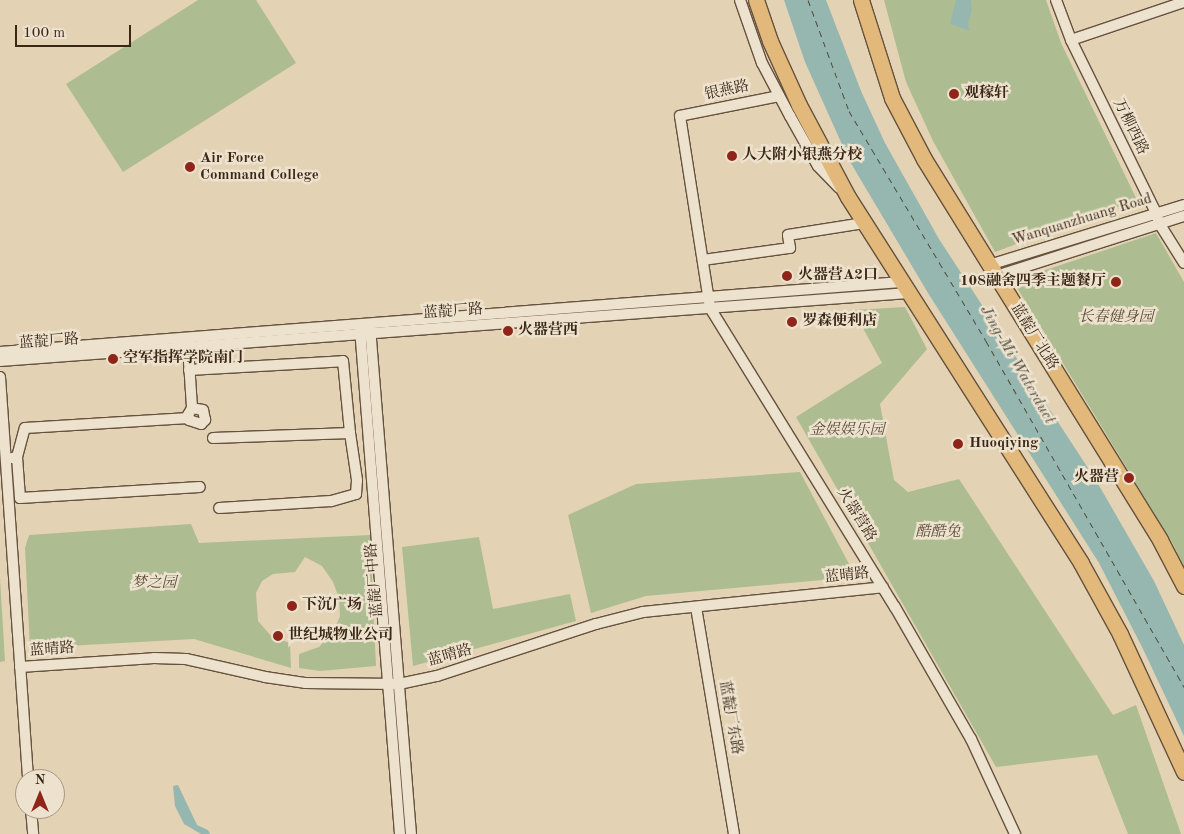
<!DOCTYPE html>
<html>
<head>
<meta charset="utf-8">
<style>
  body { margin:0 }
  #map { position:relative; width:1184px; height:834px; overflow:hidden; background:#e3d2b4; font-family:"Old Standard TT","Noto Serif SC",serif }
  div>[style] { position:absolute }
  .green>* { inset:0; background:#aebd91 }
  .water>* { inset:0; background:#95b7b0 }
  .ferry>* { height:1px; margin-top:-0.5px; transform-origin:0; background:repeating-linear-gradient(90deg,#524b3c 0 6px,transparent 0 11px) }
  .roads { filter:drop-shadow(1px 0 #65523e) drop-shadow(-1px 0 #65523e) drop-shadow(0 1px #65523e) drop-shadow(0 -1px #65523e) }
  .minor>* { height:10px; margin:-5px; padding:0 5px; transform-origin:5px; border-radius:5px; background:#ede2ce }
  .highway>* { height:15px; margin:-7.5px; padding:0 7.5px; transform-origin:7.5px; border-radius:7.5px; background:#e2b97a }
  .dots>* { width:14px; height:14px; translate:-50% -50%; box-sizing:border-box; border:2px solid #ede2ce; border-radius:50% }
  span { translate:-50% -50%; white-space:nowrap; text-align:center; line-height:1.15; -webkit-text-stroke:5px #ede2ce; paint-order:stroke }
  .street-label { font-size:15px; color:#3b2716 }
  .poi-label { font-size:15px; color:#3b2716; font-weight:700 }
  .left { translate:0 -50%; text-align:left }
  .right { translate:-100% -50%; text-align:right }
  .park-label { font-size:15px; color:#584c35; font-style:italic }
  .water-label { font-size:16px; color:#524b3c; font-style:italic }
  .north { position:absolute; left:15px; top:769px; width:50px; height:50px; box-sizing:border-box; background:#ede2ce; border:1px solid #a69784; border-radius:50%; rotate:0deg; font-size:14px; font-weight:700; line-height:20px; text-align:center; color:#3b2716 }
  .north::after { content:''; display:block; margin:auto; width:18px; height:22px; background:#8f2418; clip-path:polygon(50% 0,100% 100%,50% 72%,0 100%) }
  .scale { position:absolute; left:15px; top:25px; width:116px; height:22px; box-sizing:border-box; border:2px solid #3b2716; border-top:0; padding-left:6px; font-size:15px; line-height:18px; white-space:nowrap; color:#3b2716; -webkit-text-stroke:4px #ede2ce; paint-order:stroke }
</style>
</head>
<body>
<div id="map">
  <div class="green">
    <div style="clip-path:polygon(198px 0,256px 0,296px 63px,123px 172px,66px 84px)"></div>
    <div style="clip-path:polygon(884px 0,1046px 0,1061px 43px,1137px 200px,995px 252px,933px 141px,906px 82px)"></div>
    <div style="clip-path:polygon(1156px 233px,1184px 282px,1184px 567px,1173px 544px,1013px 281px)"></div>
    <div style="clip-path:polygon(905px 307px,927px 349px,880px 404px,894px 480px,908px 492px,959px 479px,1113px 715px,1136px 705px,1181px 834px,1128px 834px,1097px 755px,996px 767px,796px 417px,882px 363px,853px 310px)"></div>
    <div style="clip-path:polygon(800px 472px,856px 577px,646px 596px,591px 613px,568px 515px,636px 484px)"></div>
    <div style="clip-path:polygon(191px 524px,199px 543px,370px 535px,376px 666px,320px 671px,299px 668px,299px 654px,319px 647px,334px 631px,340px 616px,339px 598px,333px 582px,322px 566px,305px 557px,295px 572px,273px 574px,262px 581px,256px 593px,258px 621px,272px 637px,290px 643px,291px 668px,194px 639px,30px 648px,25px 548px,29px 535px)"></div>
    <div style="clip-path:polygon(479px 537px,493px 609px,570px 594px,576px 621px,413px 666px,402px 547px)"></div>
    <div style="clip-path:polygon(0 578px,5px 661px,0 662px)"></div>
  </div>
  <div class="water">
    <div style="clip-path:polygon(784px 0,826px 0,861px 91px,885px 143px,939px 239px,1097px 482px,1154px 581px,1184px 645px,1184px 736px,1143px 649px,1099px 563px,928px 293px,849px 160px,805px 62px)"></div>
    <div style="clip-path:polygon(956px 0,971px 0,972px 9px,968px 26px,970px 31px,950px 24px)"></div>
    <div style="clip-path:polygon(178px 785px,197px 825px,208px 830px,210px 834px,201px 834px,184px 824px,175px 806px,173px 786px)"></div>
  </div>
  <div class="ferry">
    <div style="left:808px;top:0;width:118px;rotate:69.7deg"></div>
    <div style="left:849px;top:111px;width:268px;rotate:59.2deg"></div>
    <div style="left:986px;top:341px;width:399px;rotate:60.2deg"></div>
  </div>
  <div class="roads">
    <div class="minor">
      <div style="left:740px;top:0;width:67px;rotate:70.8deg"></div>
      <div style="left:762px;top:63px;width:60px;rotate:62.2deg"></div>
      <div style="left:790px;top:116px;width:57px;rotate:60.8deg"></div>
      <div style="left:818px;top:166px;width:30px;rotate:46deg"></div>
      <div style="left:1056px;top:0;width:43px;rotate:69.4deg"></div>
      <div style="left:1071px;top:40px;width:193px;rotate:63.8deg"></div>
      <div style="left:1156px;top:213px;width:10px;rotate:73deg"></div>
      <div style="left:1159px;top:223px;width:47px;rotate:58deg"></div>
      <div style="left:1071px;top:40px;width:119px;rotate:-18.6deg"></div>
      <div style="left:779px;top:96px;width:101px;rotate:168.6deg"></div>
      <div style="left:680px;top:116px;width:194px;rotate:81.1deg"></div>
      <div style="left:710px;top:308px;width:352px;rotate:58.3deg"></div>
      <div style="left:895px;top:607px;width:152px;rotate:60.1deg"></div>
      <div style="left:971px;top:739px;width:105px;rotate:65.1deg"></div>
      <div style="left:703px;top:260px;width:88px;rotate:-7.9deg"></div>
      <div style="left:790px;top:248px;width:13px;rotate:-99deg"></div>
      <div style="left:788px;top:235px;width:77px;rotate:-9deg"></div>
      <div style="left:989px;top:265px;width:204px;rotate:-17.1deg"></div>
      <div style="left:996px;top:276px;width:197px;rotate:-17.7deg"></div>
      <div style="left:370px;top:327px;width:509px;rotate:85.38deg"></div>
      <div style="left:360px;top:328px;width:508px;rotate:85.48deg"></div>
      <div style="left:185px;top:343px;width:5px;rotate:53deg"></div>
      <div style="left:188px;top:347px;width:61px;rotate:86.2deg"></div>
      <div style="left:192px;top:408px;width:8px;rotate:120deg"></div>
      <div style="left:188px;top:415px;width:5px;rotate:79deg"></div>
      <div style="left:189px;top:420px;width:13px;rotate:18deg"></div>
      <div style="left:201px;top:424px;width:6px;rotate:-45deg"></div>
      <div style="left:205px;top:420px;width:10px;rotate:-101deg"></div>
      <div style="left:203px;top:410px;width:11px;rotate:-170deg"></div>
      <div style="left:0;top:352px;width:904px;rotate:-4.44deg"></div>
      <div style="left:0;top:361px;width:911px;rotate:-4.28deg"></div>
      <div style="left:189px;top:370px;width:154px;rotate:-3.3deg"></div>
      <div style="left:343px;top:361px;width:72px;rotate:84.4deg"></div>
      <div style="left:0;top:377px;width:403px;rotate:86deg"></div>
      <div style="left:213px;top:438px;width:137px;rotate:-2.1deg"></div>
      <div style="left:350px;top:433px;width:48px;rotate:81.5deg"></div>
      <div style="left:357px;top:480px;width:14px;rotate:94deg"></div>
      <div style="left:356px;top:494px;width:26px;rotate:164deg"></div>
      <div style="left:331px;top:501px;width:112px;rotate:176.4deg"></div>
      <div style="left:17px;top:457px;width:41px;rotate:85.8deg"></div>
      <div style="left:20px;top:498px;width:180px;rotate:-3.5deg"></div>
      <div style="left:12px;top:458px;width:5px;rotate:-11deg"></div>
      <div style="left:17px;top:457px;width:30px;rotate:-75deg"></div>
      <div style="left:25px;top:428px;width:164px;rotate:-3.5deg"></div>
      <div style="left:696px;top:607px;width:230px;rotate:80.5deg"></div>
      <div style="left:20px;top:667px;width:134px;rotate:-3.8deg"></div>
      <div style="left:154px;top:658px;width:32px;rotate:2deg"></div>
      <div style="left:186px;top:659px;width:81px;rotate:12.8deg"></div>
      <div style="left:265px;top:677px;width:40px;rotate:8.5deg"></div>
      <div style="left:305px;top:683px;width:94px;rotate:0.6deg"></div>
      <div style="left:399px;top:684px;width:39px;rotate:-12deg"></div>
      <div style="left:437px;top:676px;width:167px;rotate:-18.1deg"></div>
      <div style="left:596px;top:624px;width:49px;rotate:-14.3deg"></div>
      <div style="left:643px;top:612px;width:241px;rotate:-5.9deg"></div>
      <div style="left:31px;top:809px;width:25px;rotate:85deg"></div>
    </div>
    <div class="highway">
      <div style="left:756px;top:0;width:43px;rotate:71.1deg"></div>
      <div style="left:770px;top:41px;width:70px;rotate:65.6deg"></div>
      <div style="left:799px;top:105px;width:104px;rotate:62deg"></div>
      <div style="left:848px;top:197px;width:434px;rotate:57.5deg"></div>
      <div style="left:1081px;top:563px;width:81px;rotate:61.2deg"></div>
      <div style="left:1120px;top:634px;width:152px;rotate:65.1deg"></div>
      <div style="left:861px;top:0;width:103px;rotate:72.4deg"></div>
      <div style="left:892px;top:98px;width:69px;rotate:62.3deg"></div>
      <div style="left:924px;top:159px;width:448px;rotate:58.2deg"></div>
      <div style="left:1160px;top:540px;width:52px;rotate:62.4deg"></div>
    </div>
  </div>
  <div class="dots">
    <div style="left:954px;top:94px;background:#8f2418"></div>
    <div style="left:732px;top:156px;background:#8f2418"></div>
    <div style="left:190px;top:167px;background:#8f2418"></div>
    <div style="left:787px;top:276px;background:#8f2418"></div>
    <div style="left:1116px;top:282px;background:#8f2418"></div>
    <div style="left:792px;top:322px;background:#8f2418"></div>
    <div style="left:508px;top:331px;background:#8f2418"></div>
    <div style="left:113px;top:359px;background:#8f2418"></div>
    <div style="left:958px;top:444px;background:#8f2418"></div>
    <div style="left:1129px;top:478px;background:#8f2418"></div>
    <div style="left:292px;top:606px;background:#8f2418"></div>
    <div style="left:278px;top:636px;background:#8f2418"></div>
  </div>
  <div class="street-label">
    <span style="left:727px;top:91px;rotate:-12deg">银燕路</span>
    <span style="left:1130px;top:127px;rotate:64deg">万柳西路</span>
    <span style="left:1082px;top:220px;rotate:-17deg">Wanquanzhuang Road</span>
    <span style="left:453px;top:312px;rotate:-4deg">蓝靛厂路</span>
    <span style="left:1034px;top:337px;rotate:58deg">蓝靛厂北路</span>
    <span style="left:49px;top:342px;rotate:-4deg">蓝靛厂路</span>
    <span style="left:856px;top:515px;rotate:58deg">火器营路</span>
    <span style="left:847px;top:576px;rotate:-6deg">蓝晴路</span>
    <span style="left:375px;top:580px;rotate:-95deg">蓝靛厂中路</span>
    <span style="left:52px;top:650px;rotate:-4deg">蓝晴路</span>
    <span style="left:450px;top:656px;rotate:-16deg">蓝晴路</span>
    <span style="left:730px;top:718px;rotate:80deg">蓝靛厂东路</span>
  </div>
  <div class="poi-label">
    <span class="left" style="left:964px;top:94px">观稼轩</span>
    <span class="left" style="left:742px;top:156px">人大附小银燕分校</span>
    <span class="left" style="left:200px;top:167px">Air Force<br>Command College</span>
    <span class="left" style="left:798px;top:276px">火器营A2口</span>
    <span class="right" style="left:1106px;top:282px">108融舍四季主题餐厅</span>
    <span class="left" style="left:802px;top:322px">罗森便利店</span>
    <span class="left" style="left:518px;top:331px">火器营西</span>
    <span class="left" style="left:123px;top:359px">空军指挥学院南门</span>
    <span class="left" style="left:969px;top:444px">Huoqiying</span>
    <span class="right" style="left:1119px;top:478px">火器营</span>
    <span class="left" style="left:302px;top:606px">下沉广场</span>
    <span class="left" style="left:288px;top:636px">世纪城物业公司</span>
  </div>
  <div class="park-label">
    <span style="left:1116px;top:318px">长春健身园</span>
    <span style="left:847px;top:431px">金娱娱乐园</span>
    <span style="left:938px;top:533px">酷酷兔</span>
    <span style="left:154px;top:584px">梦之园</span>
  </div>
  <div class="water-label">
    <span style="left:1017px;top:365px;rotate:60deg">Jing-Mi Waterduct</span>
  </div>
  <div class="north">N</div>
  <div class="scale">100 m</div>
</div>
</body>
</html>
